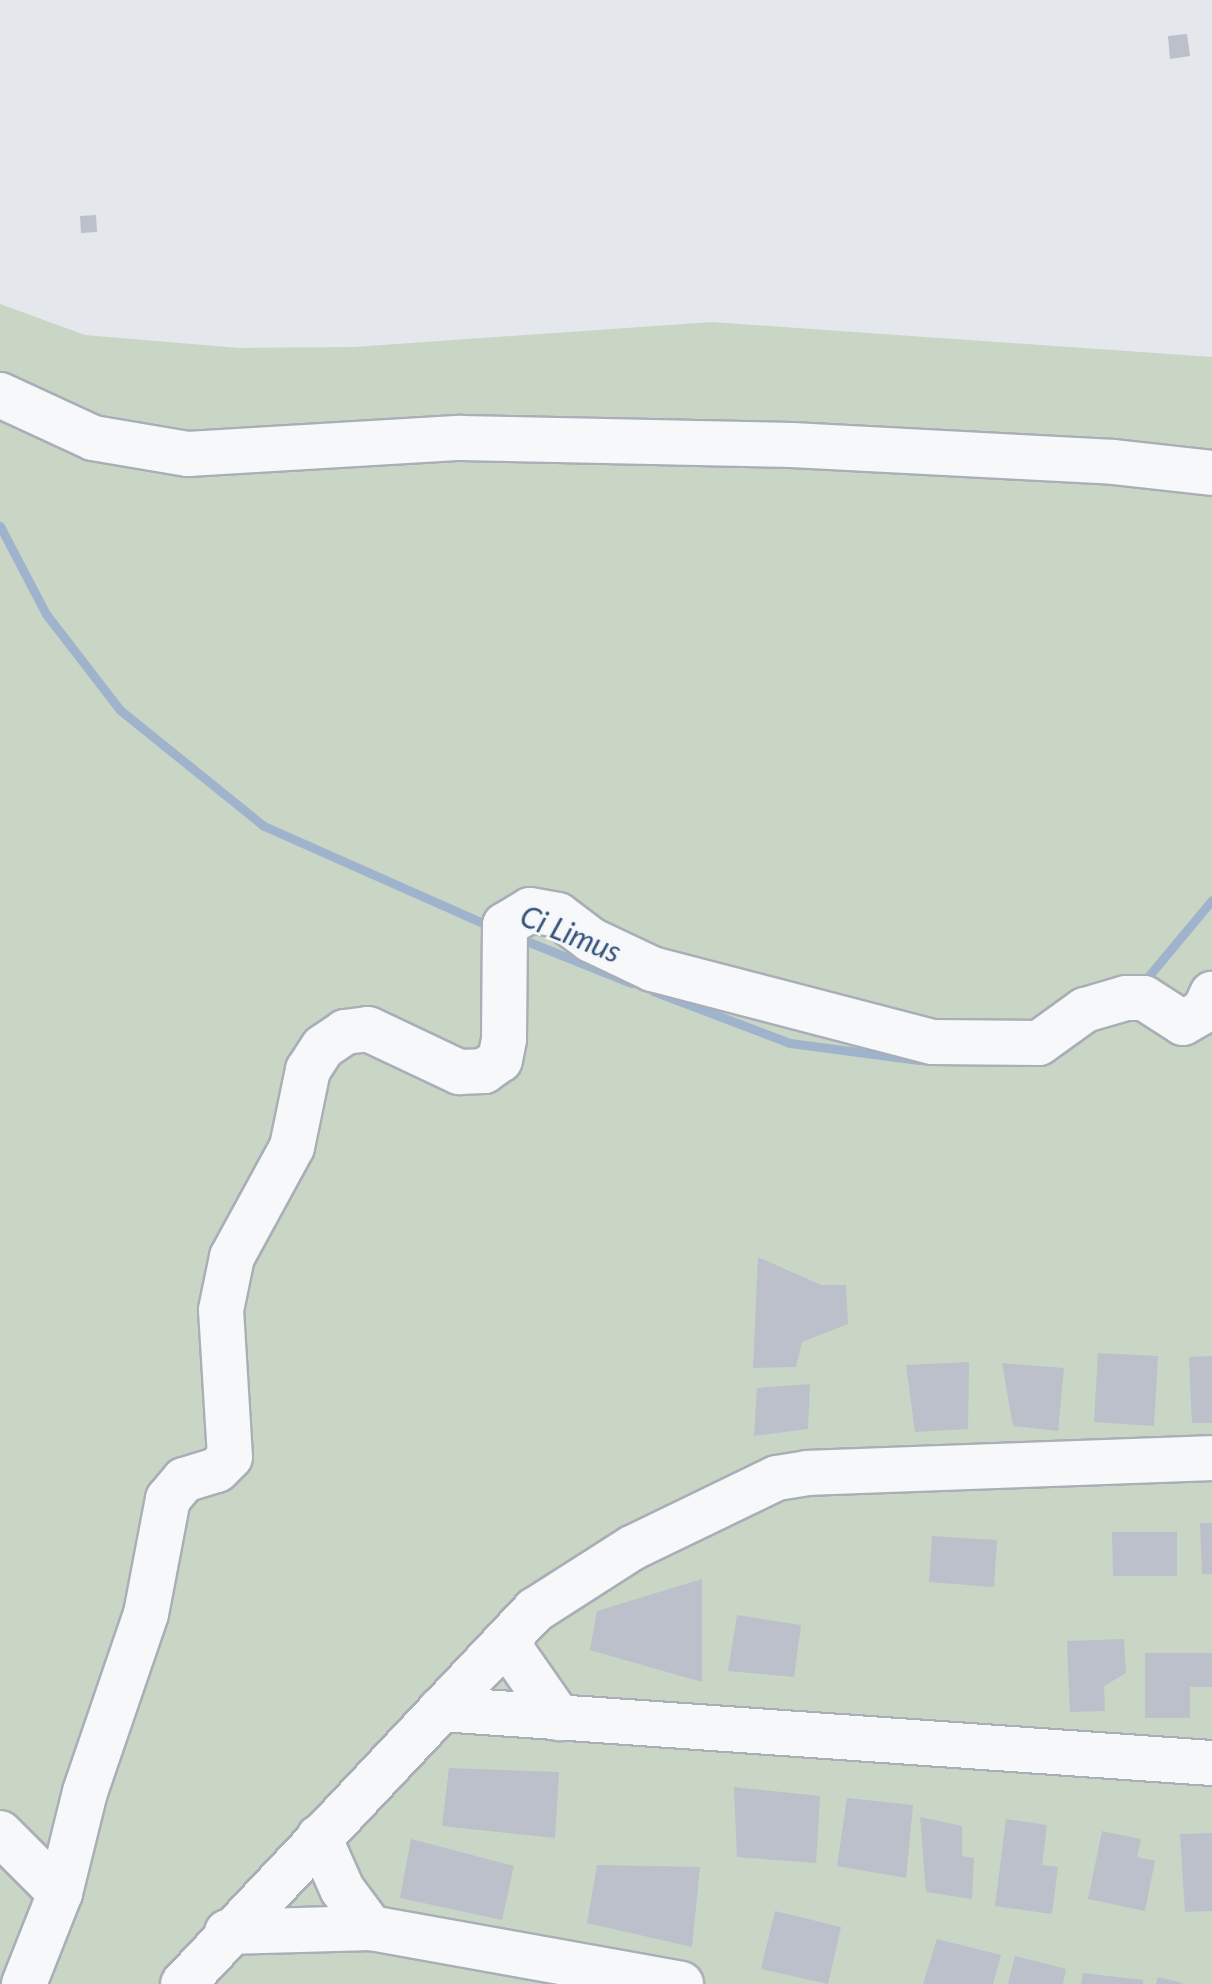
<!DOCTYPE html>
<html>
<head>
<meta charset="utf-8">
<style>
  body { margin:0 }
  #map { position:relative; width:1212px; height:1984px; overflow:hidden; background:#e4e7ec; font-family:Lato,sans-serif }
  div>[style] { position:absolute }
  .green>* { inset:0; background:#c9d6c5 }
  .stream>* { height:9px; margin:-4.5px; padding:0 4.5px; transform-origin:4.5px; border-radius:4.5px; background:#9fb4cc }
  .building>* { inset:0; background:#bbc0ca }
  .roads { filter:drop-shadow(2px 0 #a9aeb7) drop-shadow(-2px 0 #a9aeb7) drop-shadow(0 2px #a9aeb7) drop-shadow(0 -2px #a9aeb7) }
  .minor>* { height:44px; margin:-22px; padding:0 22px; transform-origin:22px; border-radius:22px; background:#f7f8fa }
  span { translate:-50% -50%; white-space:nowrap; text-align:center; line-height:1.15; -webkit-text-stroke:6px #f4f6f9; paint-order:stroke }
  .water-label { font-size:30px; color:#34527a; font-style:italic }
</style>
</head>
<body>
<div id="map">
  <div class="green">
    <div style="clip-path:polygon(0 304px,85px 335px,239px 348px,354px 347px,712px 322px,1212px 357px,1212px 1984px,0 1984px)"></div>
  </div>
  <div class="stream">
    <div style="left:0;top:526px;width:99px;rotate:62.4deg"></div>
    <div style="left:46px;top:614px;width:121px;rotate:52.4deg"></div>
    <div style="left:120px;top:710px;width:185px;rotate:38.9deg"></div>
    <div style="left:264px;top:826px;width:252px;rotate:23.9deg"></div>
    <div style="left:519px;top:938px;width:121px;rotate:21.9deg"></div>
    <div style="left:1142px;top:984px;width:109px;rotate:-50.2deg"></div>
    <div style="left:653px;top:991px;width:147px;rotate:20.8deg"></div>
    <div style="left:790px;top:1043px;width:130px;rotate:7.5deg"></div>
  </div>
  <div class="building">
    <div style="clip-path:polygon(1187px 34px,1190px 56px,1170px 59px,1168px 36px)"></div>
    <div style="clip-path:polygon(96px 215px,97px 232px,81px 233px,80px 216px)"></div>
    <div style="clip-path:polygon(758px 1257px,821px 1285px,846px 1285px,848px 1324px,802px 1342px,796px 1367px,753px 1368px)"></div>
    <div style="clip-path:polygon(1098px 1353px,1158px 1356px,1154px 1426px,1094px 1422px)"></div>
    <div style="clip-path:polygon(1212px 1356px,1212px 1423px,1192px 1423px,1189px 1357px)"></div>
    <div style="clip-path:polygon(969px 1362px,968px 1429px,915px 1432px,906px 1365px)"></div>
    <div style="clip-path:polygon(1002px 1363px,1064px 1368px,1058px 1431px,1013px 1426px)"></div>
    <div style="clip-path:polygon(810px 1384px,808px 1429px,754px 1436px,757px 1388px)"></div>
    <div style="clip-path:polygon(1200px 1523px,1212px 1523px,1212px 1574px,1202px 1574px)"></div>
    <div style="clip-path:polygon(1112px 1532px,1177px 1532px,1177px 1576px,1113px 1576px)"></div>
    <div style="clip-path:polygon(932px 1536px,997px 1540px,994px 1587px,929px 1582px)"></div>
    <div style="clip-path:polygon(702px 1579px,702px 1682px,590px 1650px,597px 1611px)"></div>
    <div style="clip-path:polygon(737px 1615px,801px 1625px,794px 1677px,728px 1671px)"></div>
    <div style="clip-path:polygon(1124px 1639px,1126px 1673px,1104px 1686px,1105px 1711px,1070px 1712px,1067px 1641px)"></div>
    <div style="clip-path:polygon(1145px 1653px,1212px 1653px,1212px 1687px,1190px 1687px,1190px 1718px,1145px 1718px)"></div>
    <div style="clip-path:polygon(449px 1768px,559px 1772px,555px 1838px,442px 1826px)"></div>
    <div style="clip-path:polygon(734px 1787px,820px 1796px,816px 1863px,737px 1857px)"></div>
    <div style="clip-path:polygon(847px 1798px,913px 1805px,906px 1878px,837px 1866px)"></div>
    <div style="clip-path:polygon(920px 1817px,962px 1826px,962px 1856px,974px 1858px,972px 1899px,926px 1892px)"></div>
    <div style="clip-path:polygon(1006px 1819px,1047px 1825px,1042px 1865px,1058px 1867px,1052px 1914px,995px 1906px)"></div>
    <div style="clip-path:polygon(1102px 1831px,1141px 1839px,1137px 1857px,1155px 1861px,1145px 1911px,1088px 1899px)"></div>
    <div style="clip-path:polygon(1212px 1833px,1212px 1911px,1185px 1912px,1180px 1834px)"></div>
    <div style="clip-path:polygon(411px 1839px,514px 1866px,502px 1920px,400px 1898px)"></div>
    <div style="clip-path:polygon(597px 1865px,700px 1867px,692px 1947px,587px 1923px)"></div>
    <div style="clip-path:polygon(775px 1911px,841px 1927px,828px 1984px,761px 1969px)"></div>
    <div style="clip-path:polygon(937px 1939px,1001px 1955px,993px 1984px,923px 1984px)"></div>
    <div style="clip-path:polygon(1015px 1956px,1066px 1969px,1063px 1984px,1008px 1984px)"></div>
    <div style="clip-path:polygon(1083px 1973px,1143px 1980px,1143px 1984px,1081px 1984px)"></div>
    <div style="clip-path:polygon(1158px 1977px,1183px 1983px,1183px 1984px,1156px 1984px)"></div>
  </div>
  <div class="roads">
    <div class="minor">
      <div style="left:0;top:395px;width:102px;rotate:24.8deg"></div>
      <div style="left:93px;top:438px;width:96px;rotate:9.6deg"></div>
      <div style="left:188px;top:454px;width:273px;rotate:-3.4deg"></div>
      <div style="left:461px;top:438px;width:331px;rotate:1.2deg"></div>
      <div style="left:792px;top:445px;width:322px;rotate:3deg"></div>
      <div style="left:1114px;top:462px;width:99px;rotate:6.4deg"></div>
      <div style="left:506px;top:1642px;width:93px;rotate:55.1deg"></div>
      <div style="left:441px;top:1709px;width:773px;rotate:4.01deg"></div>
      <div style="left:0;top:1833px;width:85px;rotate:45deg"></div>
      <div style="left:60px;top:1893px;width:98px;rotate:111.6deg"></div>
      <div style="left:319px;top:1837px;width:57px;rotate:66.1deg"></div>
      <div style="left:342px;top:1889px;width:49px;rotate:53.4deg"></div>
      <div style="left:60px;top:1893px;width:104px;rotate:-76.1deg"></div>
      <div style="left:85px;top:1792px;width:188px;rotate:-71.1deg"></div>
      <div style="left:146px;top:1614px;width:117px;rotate:-79.2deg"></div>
      <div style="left:168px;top:1499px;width:25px;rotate:-50deg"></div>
      <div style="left:184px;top:1480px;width:34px;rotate:-17deg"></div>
      <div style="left:217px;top:1470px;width:18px;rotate:-45deg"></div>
      <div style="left:230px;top:1457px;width:147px;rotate:-93.5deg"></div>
      <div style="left:221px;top:1310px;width:54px;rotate:-78.3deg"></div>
      <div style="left:232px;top:1257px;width:125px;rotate:-61.4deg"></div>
      <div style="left:292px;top:1147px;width:79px;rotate:-78.3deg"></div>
      <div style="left:308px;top:1070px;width:27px;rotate:-57deg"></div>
      <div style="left:323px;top:1047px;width:27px;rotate:-34deg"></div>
      <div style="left:345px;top:1032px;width:23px;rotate:-7deg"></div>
      <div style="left:368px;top:1029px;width:101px;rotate:25.3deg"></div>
      <div style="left:459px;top:1072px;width:25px;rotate:-2deg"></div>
      <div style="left:484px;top:1071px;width:19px;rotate:-35deg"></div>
      <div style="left:500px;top:1060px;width:21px;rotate:-79deg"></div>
      <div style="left:504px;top:1039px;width:114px;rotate:-89.5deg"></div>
      <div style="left:505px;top:925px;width:29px;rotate:-31deg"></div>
      <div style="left:530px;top:910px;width:28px;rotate:10deg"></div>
      <div style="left:558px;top:915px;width:41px;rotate:37.1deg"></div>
      <div style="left:591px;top:940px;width:68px;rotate:25.4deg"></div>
      <div style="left:652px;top:969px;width:290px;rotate:14.6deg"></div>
      <div style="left:933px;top:1042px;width:106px;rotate:0.5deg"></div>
      <div style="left:1039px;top:1043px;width:57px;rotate:-35.7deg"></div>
      <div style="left:1085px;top:1010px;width:43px;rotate:-16.3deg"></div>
      <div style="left:1126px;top:998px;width:18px"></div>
      <div style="left:1144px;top:998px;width:46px;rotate:32.7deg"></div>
      <div style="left:1183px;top:1023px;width:24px;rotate:-30deg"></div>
      <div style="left:1204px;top:1011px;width:19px;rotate:-65deg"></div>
      <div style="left:227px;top:1932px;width:144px;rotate:-1.6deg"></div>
      <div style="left:371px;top:1928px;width:315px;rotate:10.2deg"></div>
      <div style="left:183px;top:1984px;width:514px;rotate:-46.74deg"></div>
      <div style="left:535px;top:1610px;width:115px;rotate:-32.6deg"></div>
      <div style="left:632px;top:1548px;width:161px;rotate:-25.8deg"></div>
      <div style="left:777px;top:1478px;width:30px;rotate:-9deg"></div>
      <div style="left:807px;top:1473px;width:405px;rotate:-2.1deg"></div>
    </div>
  </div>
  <div class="water-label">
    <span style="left:571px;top:933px;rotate:22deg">Ci Limus</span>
  </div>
</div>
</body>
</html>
